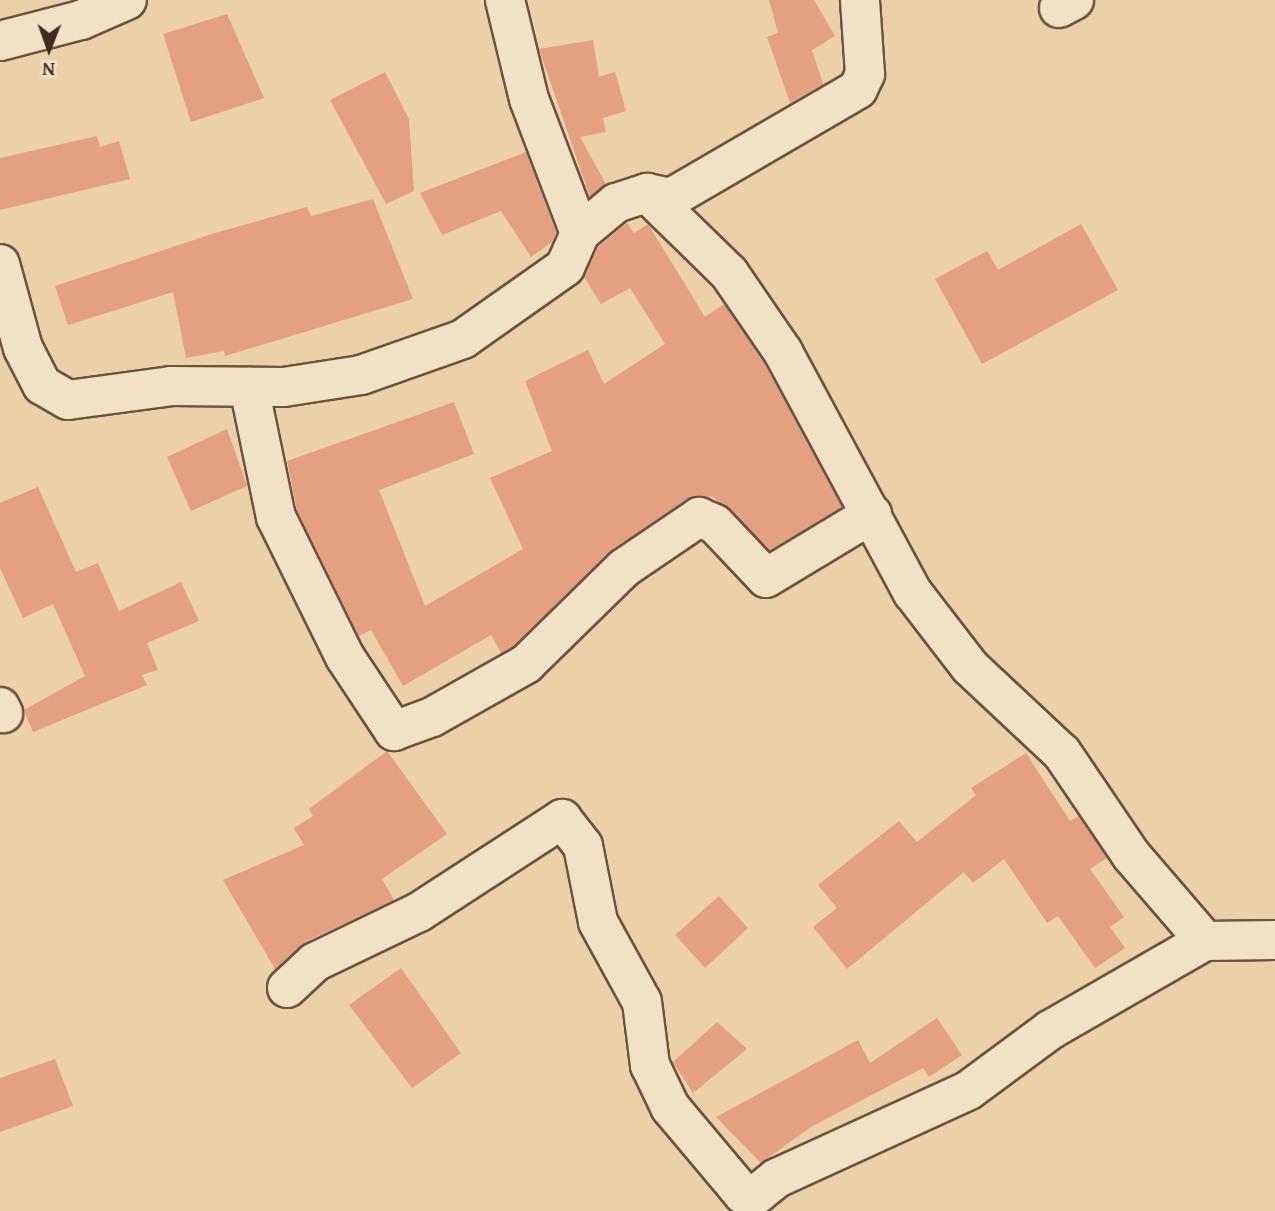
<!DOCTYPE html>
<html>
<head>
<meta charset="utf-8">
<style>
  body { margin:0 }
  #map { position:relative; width:1275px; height:1211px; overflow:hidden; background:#ecd1a8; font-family:"Gentium Book Plus",serif }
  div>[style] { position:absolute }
  .building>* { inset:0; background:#e4a081 }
  .roads { filter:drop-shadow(2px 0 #6b5342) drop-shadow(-2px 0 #6b5342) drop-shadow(0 2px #6b5342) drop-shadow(0 -2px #6b5342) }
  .minor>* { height:38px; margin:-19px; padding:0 19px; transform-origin:19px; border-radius:19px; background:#f3e1c6 }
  span { translate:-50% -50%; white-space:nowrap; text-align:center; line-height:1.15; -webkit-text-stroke:7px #f3e1c6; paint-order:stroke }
  .north { position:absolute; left:14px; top:14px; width:70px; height:70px; -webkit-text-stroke:5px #f3e1c6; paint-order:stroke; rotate:181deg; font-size:19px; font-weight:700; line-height:28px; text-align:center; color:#402920 }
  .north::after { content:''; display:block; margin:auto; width:24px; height:32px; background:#402920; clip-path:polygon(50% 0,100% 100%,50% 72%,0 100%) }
</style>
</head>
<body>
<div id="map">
  <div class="building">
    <div style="clip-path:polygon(769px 0,814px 0,835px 36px,812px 50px,823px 84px,790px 103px,767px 37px,778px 33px)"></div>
    <div style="clip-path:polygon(227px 14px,264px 98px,191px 122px,163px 34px)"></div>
    <div style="clip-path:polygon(593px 40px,599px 77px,615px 72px,626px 111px,603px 118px,606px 132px,580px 137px,606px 184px,590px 197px,539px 49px)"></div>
    <div style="clip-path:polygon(385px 72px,409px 119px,414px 191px,386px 204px,330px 100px)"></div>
    <div style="clip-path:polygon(97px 136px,100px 147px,119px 141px,130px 179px,0 210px,0 158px)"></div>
    <div style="clip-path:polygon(526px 152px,556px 232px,552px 242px,531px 257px,501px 211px,442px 235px,420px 193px)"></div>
    <div style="clip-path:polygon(373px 199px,413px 299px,225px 356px,224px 351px,186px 358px,173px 292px,68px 325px,55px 286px,215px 233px,307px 207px,311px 216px)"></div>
    <div style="clip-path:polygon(627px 223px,634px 233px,648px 224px,705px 317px,724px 304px,764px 363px,842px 507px,770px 550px,713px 497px,687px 499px,609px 552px,513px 646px,501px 653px,491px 635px,403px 686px,371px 630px,359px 636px,297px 510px,287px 461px,454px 402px,474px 454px,379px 490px,425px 606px,523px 549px,490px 478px,552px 451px,525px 381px,588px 350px,604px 384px,665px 344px,630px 288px,601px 304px,584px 277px,598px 247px)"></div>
    <div style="clip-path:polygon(1081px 224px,1118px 290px,982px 364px,935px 279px,987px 251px,998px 270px)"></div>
    <div style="clip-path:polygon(227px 429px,247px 486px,191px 511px,167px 457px)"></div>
    <div style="clip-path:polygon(38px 487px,76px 572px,98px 563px,119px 611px,181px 582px,199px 621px,147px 643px,158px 670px,142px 675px,147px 685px,33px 732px,24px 710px,85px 676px,53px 604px,23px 618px,0 568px,0 503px)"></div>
    <div style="clip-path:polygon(387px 751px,447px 834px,382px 879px,394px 900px,305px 942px,275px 969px,223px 880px,304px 845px,294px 828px,313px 816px,309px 809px)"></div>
    <div style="clip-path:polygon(1026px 753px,1070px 821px,1078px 816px,1107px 858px,1090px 869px,1124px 917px,1110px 927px,1125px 948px,1095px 968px,1058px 916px,1047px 923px,1004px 859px,973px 883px,964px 872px,847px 969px,813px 927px,837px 908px,818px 885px,899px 821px,917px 842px,976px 795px,971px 788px)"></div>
    <div style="clip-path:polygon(719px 896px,748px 928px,705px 968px,675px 935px)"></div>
    <div style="clip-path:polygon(401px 968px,461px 1053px,412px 1088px,349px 1005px)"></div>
    <div style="clip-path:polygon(937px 1018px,962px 1055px,929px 1077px,923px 1068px,811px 1127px,761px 1163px,716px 1117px,858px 1040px,870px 1063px)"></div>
    <div style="clip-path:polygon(717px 1022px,747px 1049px,693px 1093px,673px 1062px)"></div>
    <div style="clip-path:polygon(55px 1059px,73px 1106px,0 1132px,0 1078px)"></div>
  </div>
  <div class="roads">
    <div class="minor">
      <div style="left:505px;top:0;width:102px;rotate:76.4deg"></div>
      <div style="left:529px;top:99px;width:143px;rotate:69.2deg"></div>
      <div style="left:1059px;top:8px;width:17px;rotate:-28deg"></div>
      <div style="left:0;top:41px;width:84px;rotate:-14.5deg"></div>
      <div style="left:81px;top:20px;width:50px;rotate:-23.5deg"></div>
      <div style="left:647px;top:193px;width:115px;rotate:44.3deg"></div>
      <div style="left:729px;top:273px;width:96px;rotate:55.6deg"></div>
      <div style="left:783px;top:352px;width:274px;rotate:61.7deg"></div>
      <div style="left:913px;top:593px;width:93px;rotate:52.4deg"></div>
      <div style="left:970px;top:667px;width:126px;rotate:43.1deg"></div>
      <div style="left:1062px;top:753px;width:123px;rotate:55.9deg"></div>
      <div style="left:1131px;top:855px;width:113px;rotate:49.3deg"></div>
      <div style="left:1205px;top:941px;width:70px;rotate:-0.8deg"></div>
      <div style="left:0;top:264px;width:87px;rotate:74.7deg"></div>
      <div style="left:23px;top:348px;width:42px;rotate:62.8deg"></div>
      <div style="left:42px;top:385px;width:30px;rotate:30deg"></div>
      <div style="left:68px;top:400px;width:104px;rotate:-7.7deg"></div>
      <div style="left:171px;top:386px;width:113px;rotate:0.5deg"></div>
      <div style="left:284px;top:387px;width:78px;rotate:-8.9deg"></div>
      <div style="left:361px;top:375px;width:108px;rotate:-19.4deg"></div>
      <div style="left:463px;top:339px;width:125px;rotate:-35.2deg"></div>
      <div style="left:565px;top:267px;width:37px;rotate:-66deg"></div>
      <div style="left:580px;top:233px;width:47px;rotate:-39.8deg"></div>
      <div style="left:616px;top:203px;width:33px;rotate:-18deg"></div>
      <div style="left:647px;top:193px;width:25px;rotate:12deg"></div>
      <div style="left:671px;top:198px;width:216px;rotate:-30.2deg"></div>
      <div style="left:858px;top:89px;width:17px;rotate:-65deg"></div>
      <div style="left:865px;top:74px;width:74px;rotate:-93.9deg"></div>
      <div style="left:249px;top:387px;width:133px;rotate:78.3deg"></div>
      <div style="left:276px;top:517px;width:156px;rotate:63.8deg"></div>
      <div style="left:345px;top:657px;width:89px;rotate:56.5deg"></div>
      <div style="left:394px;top:731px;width:40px;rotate:-20.2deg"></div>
      <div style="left:432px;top:717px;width:108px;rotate:-29.4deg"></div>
      <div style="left:526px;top:664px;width:137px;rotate:-44.4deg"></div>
      <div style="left:624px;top:568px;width:91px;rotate:-34.2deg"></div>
      <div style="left:699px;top:517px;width:17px;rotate:24deg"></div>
      <div style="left:715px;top:524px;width:74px;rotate:46.6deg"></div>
      <div style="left:766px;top:578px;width:124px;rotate:-31.1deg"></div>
      <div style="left:0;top:707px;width:7px;rotate:63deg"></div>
      <div style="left:287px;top:988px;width:38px;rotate:-43deg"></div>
      <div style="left:315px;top:962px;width:115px;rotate:-25.7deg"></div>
      <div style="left:419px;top:912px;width:171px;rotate:-33deg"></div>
      <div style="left:562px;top:819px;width:34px;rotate:52deg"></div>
      <div style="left:583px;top:846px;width:77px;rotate:78.8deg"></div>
      <div style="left:598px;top:922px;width:91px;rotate:61.2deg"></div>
      <div style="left:642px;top:1002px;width:64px;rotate:82.8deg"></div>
      <div style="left:650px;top:1065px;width:47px;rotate:64.5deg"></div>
      <div style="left:670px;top:1107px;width:114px;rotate:50deg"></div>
      <div style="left:743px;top:1194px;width:14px"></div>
      <div style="left:757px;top:1194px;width:26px;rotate:-39deg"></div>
      <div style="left:777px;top:1178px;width:211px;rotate:-24.6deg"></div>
      <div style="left:969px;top:1090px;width:101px;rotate:-36.5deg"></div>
      <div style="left:1050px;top:1030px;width:179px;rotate:-29.9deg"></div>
    </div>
  </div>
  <div class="north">N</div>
</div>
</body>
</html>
